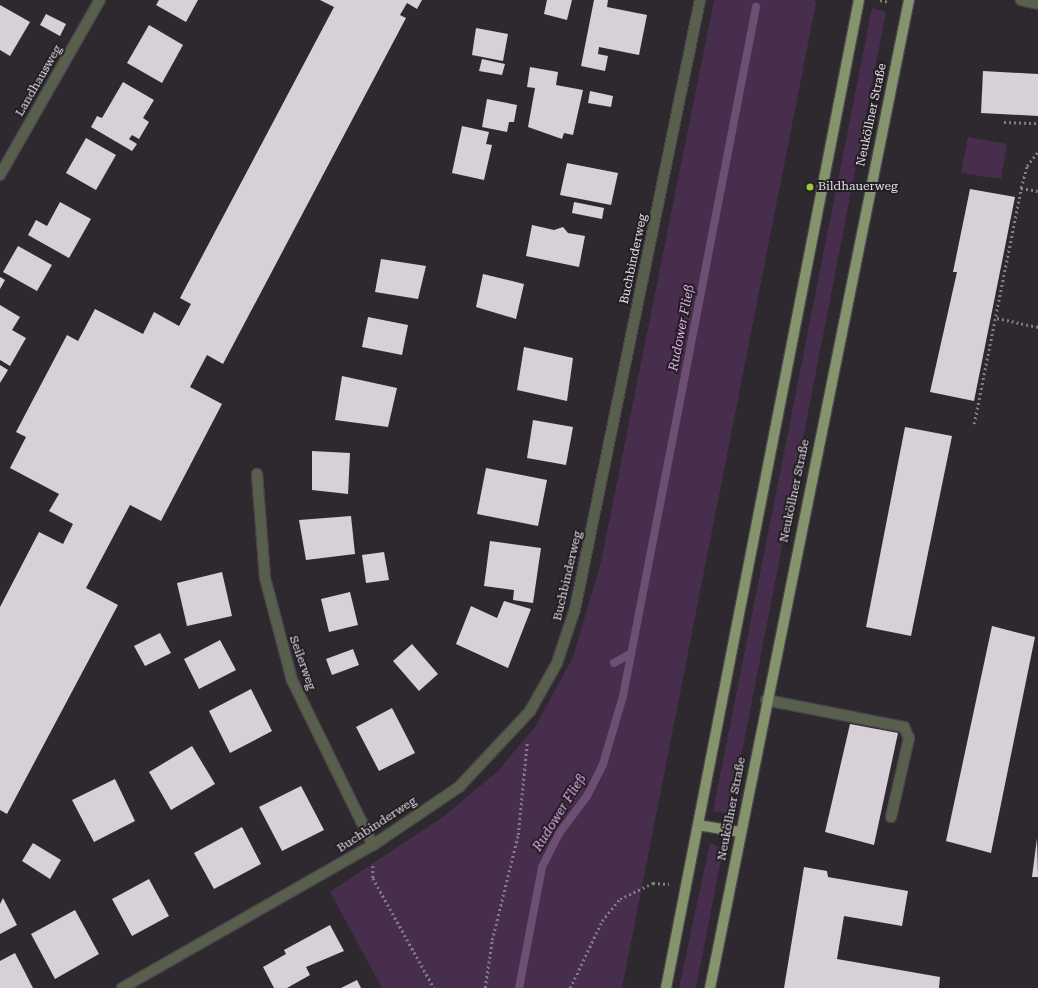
<!DOCTYPE html>
<html>
<head>
<meta charset="utf-8">
<style>
  body { margin:0 }
  #map { position:relative; width:1038px; height:988px; overflow:hidden; background:#2e282f; font-family:"Roboto Serif",serif }
  div>[style] { position:absolute }
  .green>* { inset:0; background:#472e4c }
  .stream>* { height:8px; margin:-4px; padding:0 4px; transform-origin:4px; border-radius:4px; background:#6d4f73 }
  .building>* { inset:0; background:#d8d0d9 }
  .path>* { height:2.5px; margin-top:-1.25px; transform-origin:0; background:repeating-linear-gradient(90deg,#837e83 0 2px,transparent 0 5px) }
  .roads { filter:drop-shadow(1px 0 #4b454c) drop-shadow(-1px 0 #4b454c) drop-shadow(0 1px #4b454c) drop-shadow(0 -1px #4b454c) }
  .minor>* { height:10px; margin:-5px; padding:0 5px; transform-origin:5px; border-radius:5px; background:#585f4d }
  .major>* { height:10px; margin:-5px; padding:0 5px; transform-origin:5px; border-radius:5px; background:#85946d }
  .dots>* { width:11px; height:11px; translate:-50% -50%; box-sizing:border-box; border:2px solid #241e25; border-radius:50% }
  span { translate:-50% -50%; white-space:nowrap; text-align:center; line-height:1.15; -webkit-text-stroke:4px #241e25; paint-order:stroke }
  .street-label { font-size:12px; color:#e3dfe3 }
  .poi-label { font-size:12px; color:#e3dfe3 }
  .left { translate:0 -50%; text-align:left }
  .water-label { font-size:13px; color:#e0aeea; font-style:italic }
</style>
</head>
<body>
<div id="map">
  <div class="green">
    <div style="clip-path:polygon(714px 0,814px 0,816px 3px,622px 988px,382px 988px,330px 892px,443px 817px,498px 771px,535px 727px,573px 657px,601px 562px)"></div>
    <div style="clip-path:polygon(872px 8px,886px 12px,730px 814px,713px 811px)"></div>
    <div style="clip-path:polygon(968px 137px,1007px 144px,1001px 179px,961px 173px)"></div>
    <div style="clip-path:polygon(710px 843px,723px 849px,696px 988px,679px 988px)"></div>
  </div>
  <div class="stream">
    <div style="left:614px;top:663px;width:20px;rotate:-30deg"></div>
    <div style="left:519px;top:988px;width:123px;rotate:-79.2deg"></div>
    <div style="left:542px;top:867px;width:39px;rotate:-63deg"></div>
    <div style="left:560px;top:832px;width:45px;rotate:-53.1deg"></div>
    <div style="left:587px;top:796px;width:36px;rotate:-63deg"></div>
    <div style="left:603px;top:764px;width:71px;rotate:-73.6deg"></div>
    <div style="left:623px;top:696px;width:702px;rotate:-79.07deg"></div>
  </div>
  <div class="building">
    <div style="clip-path:polygon(159px 0,198px 0,186px 22px,156px 5px)"></div>
    <div style="clip-path:polygon(320px 0,422px 0,417px 9px,407px 3px,400px 15px,406px 18px,223px 364px,207px 355px,190px 387px,222px 404px,161px 521px,130px 505px,86px 588px,118px 605px,7px 814px,0 810px,0 607px,39px 532px,63px 544px,73px 524px,49px 511px,59px 494px,10px 468px,26px 437px,16px 432px,67px 335px,78px 341px,95px 309px,143px 334px,154px 312px,179px 326px,191px 304px,180px 298px,334px 7px)"></div>
    <div style="clip-path:polygon(547px 0,572px 0,567px 20px,544px 14px)"></div>
    <div style="clip-path:polygon(594px 0,608px 0,607px 7px,647px 15px,639px 55px,599px 47px,598px 54px,608px 56px,605px 71px,581px 66px)"></div>
    <div style="clip-path:polygon(0 5px,30px 22px,10px 56px,0 50px)"></div>
    <div style="clip-path:polygon(46px 14px,66px 24px,60px 36px,40px 25px)"></div>
    <div style="clip-path:polygon(149px 25px,183px 45px,162px 83px,127px 63px)"></div>
    <div style="clip-path:polygon(476px 28px,508px 34px,503px 61px,472px 55px)"></div>
    <div style="clip-path:polygon(482px 59px,505px 64px,502px 75px,479px 71px)"></div>
    <div style="clip-path:polygon(530px 67px,558px 72px,556px 85px,583px 90px,573px 135px,564px 133px,562px 139px,528px 127px,535px 88px,527px 87px)"></div>
    <div style="clip-path:polygon(983px 71px,1038px 74px,1038px 116px,981px 113px)"></div>
    <div style="clip-path:polygon(123px 82px,154px 100px,143px 118px,149px 122px,139px 139px,132px 135px,129px 139px,137px 144px,132px 151px,91px 127px,97px 116px,102px 118px)"></div>
    <div style="clip-path:polygon(590px 91px,613px 96px,611px 107px,588px 103px)"></div>
    <div style="clip-path:polygon(487px 99px,517px 105px,514px 122px,509px 122px,507px 132px,482px 127px)"></div>
    <div style="clip-path:polygon(462px 126px,489px 132px,486px 144px,492px 145px,484px 180px,452px 173px)"></div>
    <div style="clip-path:polygon(86px 138px,116px 155px,96px 190px,66px 173px)"></div>
    <div style="clip-path:polygon(567px 163px,618px 173px,611px 205px,560px 195px)"></div>
    <div style="clip-path:polygon(970px 189px,1015px 197px,974px 401px,930px 392px,957px 272px,953px 272px)"></div>
    <div style="clip-path:polygon(60px 202px,91px 219px,69px 258px,28px 235px,36px 220px,47px 226px)"></div>
    <div style="clip-path:polygon(574px 202px,604px 208px,602px 219px,572px 213px)"></div>
    <div style="clip-path:polygon(532px 225px,554px 230px,563px 227px,568px 233px,585px 236px,579px 267px,526px 256px)"></div>
    <div style="clip-path:polygon(18px 246px,52px 265px,37px 291px,3px 272px)"></div>
    <div style="clip-path:polygon(381px 259px,426px 266px,418px 299px,375px 292px)"></div>
    <div style="clip-path:polygon(483px 274px,524px 284px,516px 319px,476px 307px)"></div>
    <div style="clip-path:polygon(0 277px,5px 280px,0 289px)"></div>
    <div style="clip-path:polygon(0 305px,20px 317px,12px 330px,26px 338px,10px 366px,0 360px)"></div>
    <div style="clip-path:polygon(368px 317px,408px 325px,402px 355px,362px 347px)"></div>
    <div style="clip-path:polygon(524px 347px,573px 358px,567px 401px,517px 390px)"></div>
    <div style="clip-path:polygon(0 365px,8px 370px,0 383px)"></div>
    <div style="clip-path:polygon(342px 376px,397px 388px,388px 427px,335px 420px)"></div>
    <div style="clip-path:polygon(533px 420px,573px 427px,566px 465px,527px 458px)"></div>
    <div style="clip-path:polygon(905px 427px,952px 436px,911px 636px,866px 627px)"></div>
    <div style="clip-path:polygon(312px 451px,350px 453px,348px 494px,312px 490px)"></div>
    <div style="clip-path:polygon(486px 468px,547px 480px,538px 526px,477px 514px)"></div>
    <div style="clip-path:polygon(351px 516px,355px 554px,306px 560px,299px 520px)"></div>
    <div style="clip-path:polygon(490px 541px,541px 548px,533px 603px,513px 600px,514px 590px,484px 586px)"></div>
    <div style="clip-path:polygon(384px 552px,389px 580px,366px 583px,362px 555px)"></div>
    <div style="clip-path:polygon(222px 572px,232px 616px,187px 626px,177px 583px)"></div>
    <div style="clip-path:polygon(350px 592px,358px 625px,329px 632px,321px 599px)"></div>
    <div style="clip-path:polygon(504px 601px,531px 609px,508px 668px,456px 644px,471px 606px,497px 618px)"></div>
    <div style="clip-path:polygon(992px 626px,1035px 637px,991px 853px,946px 841px)"></div>
    <div style="clip-path:polygon(160px 633px,171px 653px,145px 666px,134px 646px)"></div>
    <div style="clip-path:polygon(220px 640px,236px 670px,199px 689px,184px 659px)"></div>
    <div style="clip-path:polygon(412px 644px,438px 674px,419px 691px,393px 661px)"></div>
    <div style="clip-path:polygon(353px 649px,359px 665px,332px 675px,326px 659px)"></div>
    <div style="clip-path:polygon(251px 689px,272px 731px,230px 753px,209px 711px)"></div>
    <div style="clip-path:polygon(392px 708px,415px 753px,379px 771px,356px 727px)"></div>
    <div style="clip-path:polygon(850px 724px,898px 733px,874px 845px,825px 832px)"></div>
    <div style="clip-path:polygon(192px 746px,215px 784px,171px 810px,149px 772px)"></div>
    <div style="clip-path:polygon(115px 779px,135px 821px,94px 842px,72px 800px)"></div>
    <div style="clip-path:polygon(301px 786px,324px 830px,282px 851px,259px 807px)"></div>
    <div style="clip-path:polygon(242px 827px,261px 864px,214px 889px,194px 853px)"></div>
    <div style="clip-path:polygon(1037px 838px,1038px 877px,1032px 877px)"></div>
    <div style="clip-path:polygon(33px 843px,61px 860px,50px 879px,22px 861px)"></div>
    <div style="clip-path:polygon(804px 867px,827px 871px,828px 877px,908px 891px,902px 926px,844px 916px,837px 959px,940px 977px,939px 988px,784px 988px)"></div>
    <div style="clip-path:polygon(149px 879px,169px 916px,132px 936px,112px 899px)"></div>
    <div style="clip-path:polygon(3px 898px,17px 925px,0 934px,0 904px)"></div>
    <div style="clip-path:polygon(75px 910px,99px 954px,55px 979px,31px 934px)"></div>
    <div style="clip-path:polygon(330px 925px,344px 951px,306px 967px,310px 975px,287px 988px,274px 988px,263px 967px,286px 954px,284px 950px)"></div>
    <div style="clip-path:polygon(15px 953px,33px 988px,0 988px,0 961px)"></div>
    <div style="clip-path:polygon(357px 980px,361px 988px,341px 988px)"></div>
  </div>
  <div class="path">
    <div style="left:880px;top:0;width:9px;rotate:13deg"></div>
    <div style="left:1004px;top:122px;width:34px;rotate:2deg"></div>
    <div style="left:1021px;top:188px;width:17px;rotate:10deg"></div>
    <div style="left:997px;top:318px;width:42px;rotate:12.4deg"></div>
    <div style="left:974px;top:424px;width:241px;rotate:-78.7deg"></div>
    <div style="left:1021px;top:188px;width:23px;rotate:-75deg"></div>
    <div style="left:1027px;top:166px;width:18px;rotate:-52deg"></div>
    <div style="left:373px;top:866px;width:12px;rotate:90deg"></div>
    <div style="left:373px;top:878px;width:126px;rotate:61deg"></div>
    <div style="left:485px;top:988px;width:49px;rotate:-81.7deg"></div>
    <div style="left:492px;top:940px;width:108px;rotate:-76.1deg"></div>
    <div style="left:518px;top:835px;width:92px;rotate:-84.4deg"></div>
    <div style="left:570px;top:988px;width:74px;rotate:-64.5deg"></div>
    <div style="left:602px;top:921px;width:28px;rotate:-51deg"></div>
    <div style="left:620px;top:899px;width:37px;rotate:-26deg"></div>
    <div style="left:653px;top:883px;width:16px;rotate:4deg"></div>
  </div>
  <div class="roads">
    <div class="minor">
      <div style="left:1021px;top:0;width:17px;rotate:13deg"></div>
      <div style="left:0;top:175px;width:202px;rotate:-60.3deg"></div>
      <div style="left:257px;top:474px;width:104px;rotate:85.6deg"></div>
      <div style="left:265px;top:578px;width:106px;rotate:75.2deg"></div>
      <div style="left:292px;top:680px;width:184px;rotate:63.9deg"></div>
      <div style="left:766px;top:700px;width:141px;rotate:11.1deg"></div>
      <div style="left:904px;top:727px;width:12px;rotate:66deg"></div>
      <div style="left:909px;top:738px;width:81px;rotate:102.8deg"></div>
      <div style="left:122px;top:988px;width:289px;rotate:-29.7deg"></div>
      <div style="left:373px;top:845px;width:104px;rotate:-34deg"></div>
      <div style="left:459px;top:787px;width:104px;rotate:-46.9deg"></div>
      <div style="left:530px;top:711px;width:55px;rotate:-60.6deg"></div>
      <div style="left:557px;top:663px;width:57px;rotate:-71.6deg"></div>
      <div style="left:575px;top:609px;width:622px;rotate:-78.4deg"></div>
    </div>
    <div class="major">
      <div style="left:698px;top:825px;width:43px;rotate:9.5deg"></div>
      <div style="left:666px;top:988px;width:1007px;rotate:-78.95deg"></div>
      <div style="left:710px;top:988px;width:1008px;rotate:-78.61deg"></div>
    </div>
  </div>
  <div class="dots">
    <div style="left:810px;top:187px;background:#9cca32"></div>
  </div>
  <div class="street-label">
    <span style="left:39px;top:81px;rotate:-60deg">Landhausweg</span>
    <span style="left:872px;top:115px;rotate:-78deg">Neuköllner Straße</span>
    <span style="left:634px;top:259px;rotate:-78deg">Buchbinderweg</span>
    <span style="left:795px;top:491px;rotate:-78deg">Neuköllner Straße</span>
    <span style="left:568px;top:576px;rotate:-77deg">Buchbinderweg</span>
    <span style="left:302px;top:663px;rotate:70deg">Seilerweg</span>
    <span style="left:732px;top:809px;rotate:-79deg">Neuköllner Straße</span>
    <span style="left:377px;top:825px;rotate:-33deg">Buchbinderweg</span>
  </div>
  <div class="poi-label">
    <span class="left" style="left:818px;top:187px">Bildhauerweg</span>
  </div>
  <div class="water-label">
    <span style="left:682px;top:328px;rotate:-79deg">Rudower Fließ</span>
    <span style="left:560px;top:813px;rotate:-58deg">Rudower Fließ</span>
  </div>
</div>
</body>
</html>
